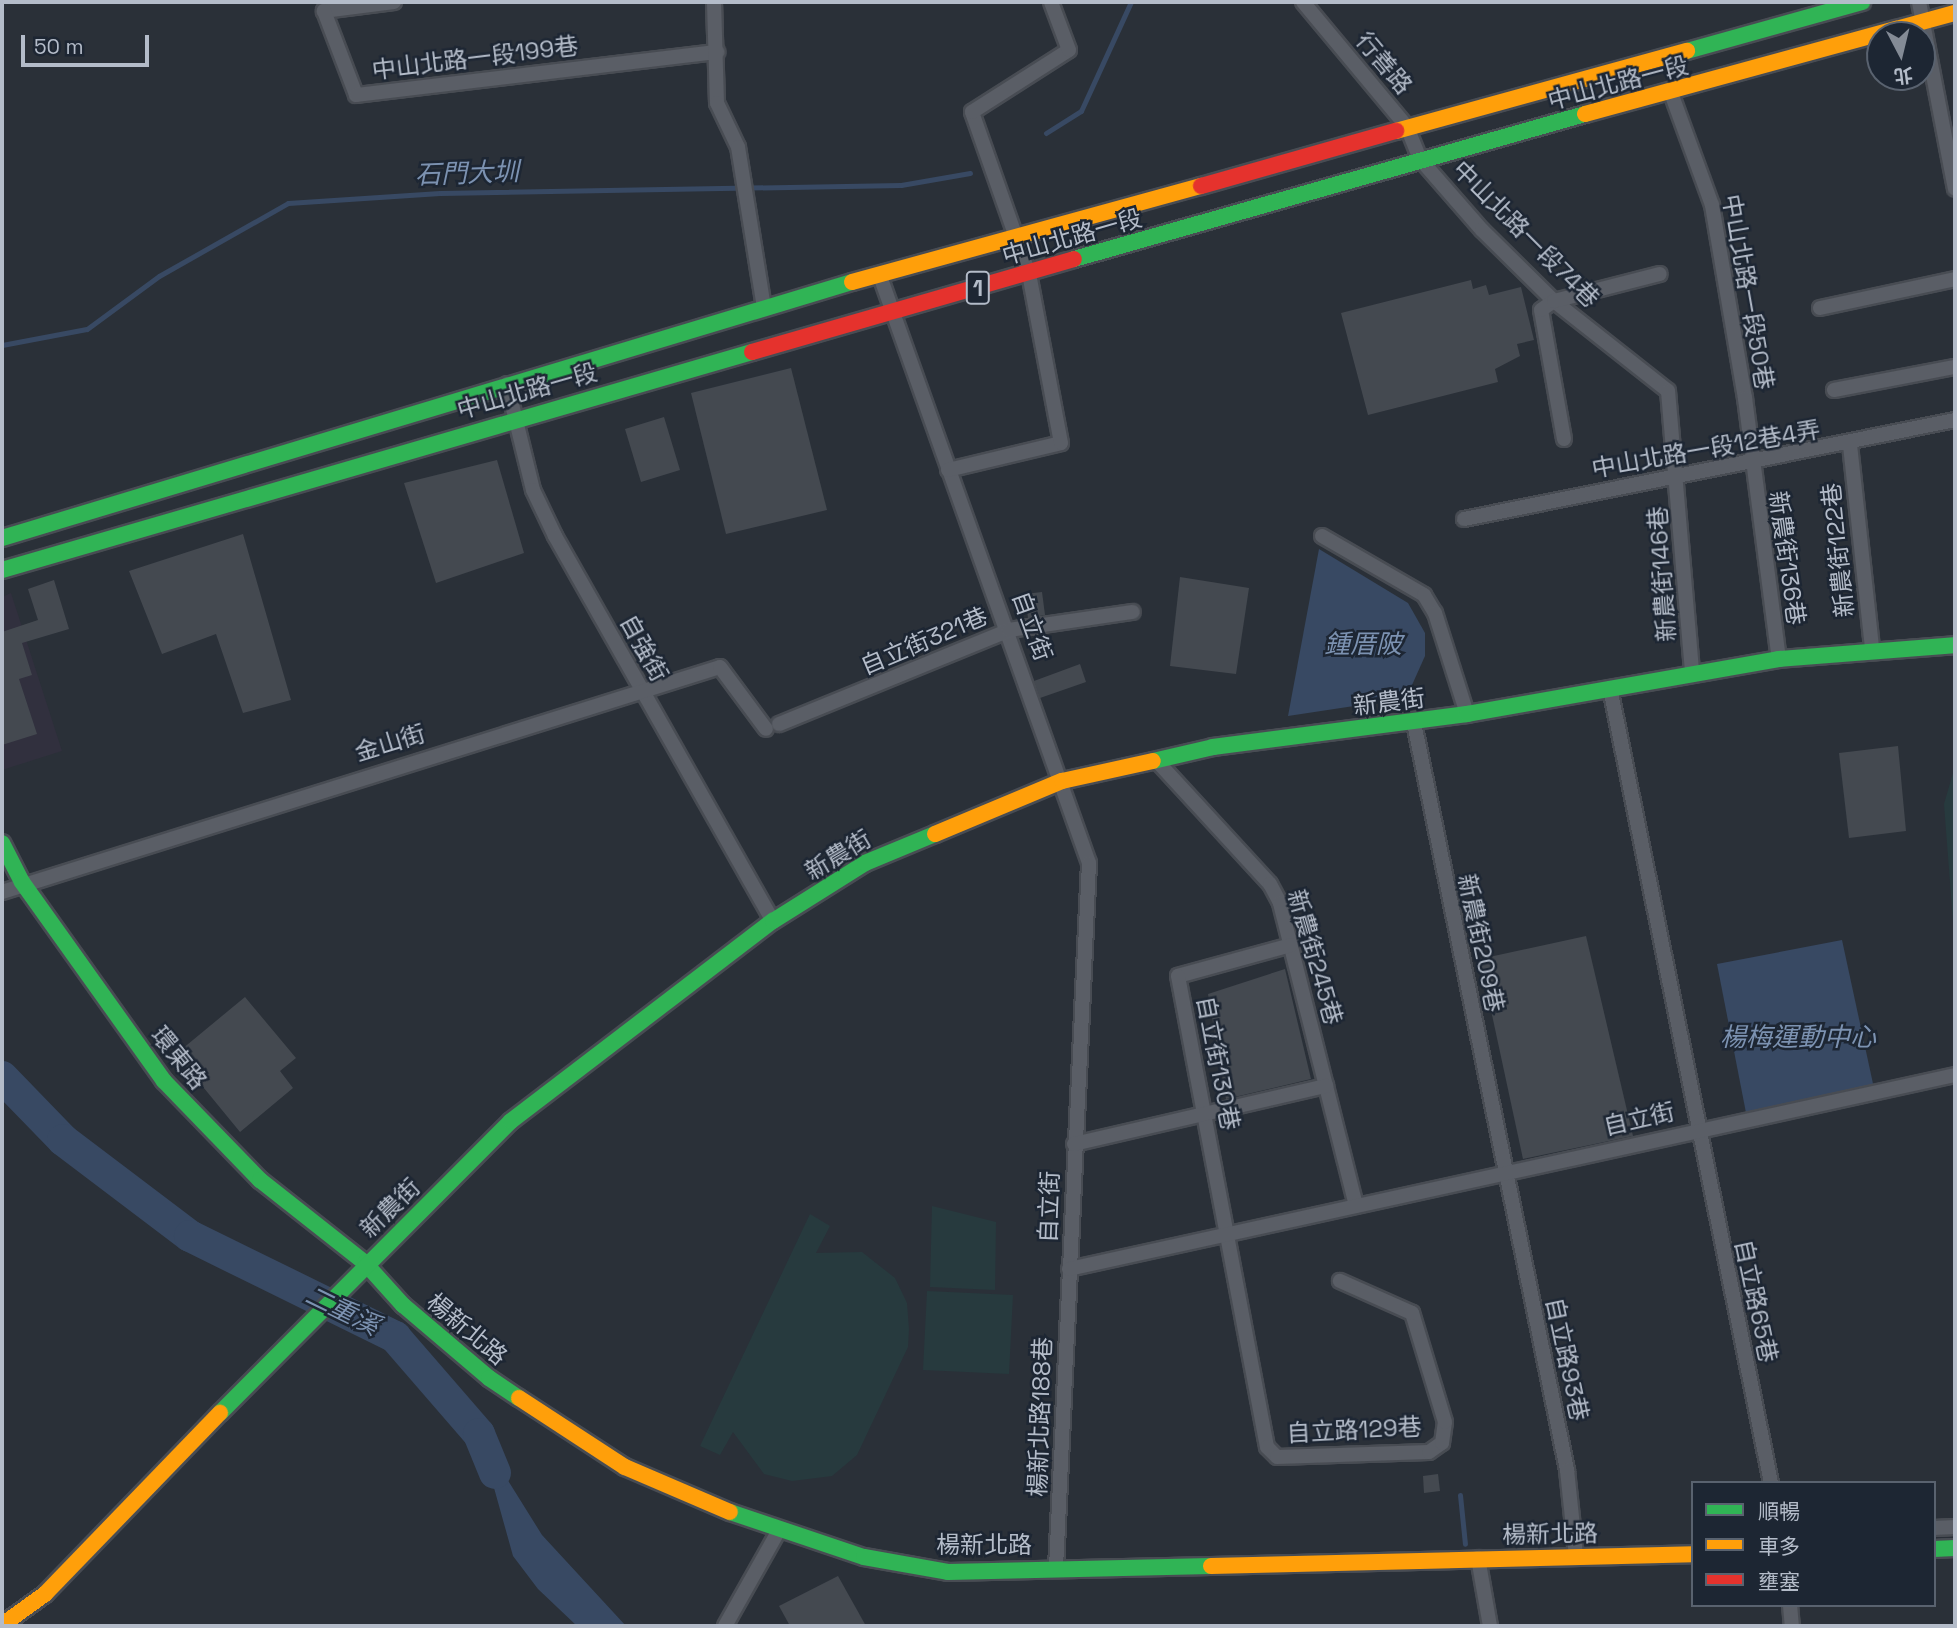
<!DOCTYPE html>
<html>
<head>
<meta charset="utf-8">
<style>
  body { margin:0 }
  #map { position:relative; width:1957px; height:1628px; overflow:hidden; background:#2a3038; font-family:"Space Grotesk","Noto Sans TC",sans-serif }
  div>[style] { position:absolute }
  .medical>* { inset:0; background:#31303e }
  .green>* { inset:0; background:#273a3e }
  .water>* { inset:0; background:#384963 }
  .stream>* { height:5px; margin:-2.5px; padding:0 2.5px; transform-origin:2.5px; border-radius:2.5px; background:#384963 }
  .river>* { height:32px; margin:-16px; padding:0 16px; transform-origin:16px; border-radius:16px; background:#384963 }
  .building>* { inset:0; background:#444950 }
  .roads { filter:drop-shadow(2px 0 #484c53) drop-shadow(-2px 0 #484c53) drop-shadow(0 2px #484c53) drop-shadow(0 -2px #484c53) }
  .street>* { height:14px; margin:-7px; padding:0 7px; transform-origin:7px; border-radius:7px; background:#5a5e66 }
  .fast>* { height:16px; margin:-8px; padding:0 8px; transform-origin:8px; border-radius:8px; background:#30b455 }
  .slow>* { height:16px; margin:-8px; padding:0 8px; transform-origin:8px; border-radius:8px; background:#ff9f0a }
  .jam>* { height:16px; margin:-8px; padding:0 8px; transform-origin:8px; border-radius:8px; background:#e5322d }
  span { translate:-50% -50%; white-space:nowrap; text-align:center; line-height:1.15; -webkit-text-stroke:5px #1d2633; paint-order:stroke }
  .shield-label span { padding:2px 5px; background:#1d2633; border:2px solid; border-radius:5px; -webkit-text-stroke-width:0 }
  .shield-label { font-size:23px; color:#b4bcc9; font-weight:700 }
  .street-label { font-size:24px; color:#b4bcc9 }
  .water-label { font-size:26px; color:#7c92b1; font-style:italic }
  .frame { position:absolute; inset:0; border:4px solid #b4bcc9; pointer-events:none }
  .legend { position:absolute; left:1691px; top:1481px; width:245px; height:126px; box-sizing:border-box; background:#1d2633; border:2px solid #59626f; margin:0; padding:9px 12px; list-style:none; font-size:21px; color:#b4bcc9 }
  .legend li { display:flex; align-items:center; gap:14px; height:35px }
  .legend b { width:35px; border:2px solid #59626f }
  .north { position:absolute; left:1866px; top:21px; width:70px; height:70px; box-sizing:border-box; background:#1d2633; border:2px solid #59626f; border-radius:50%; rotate:173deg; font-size:19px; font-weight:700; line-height:28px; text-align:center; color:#b4bcc9 }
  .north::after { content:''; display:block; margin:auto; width:24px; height:32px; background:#848b96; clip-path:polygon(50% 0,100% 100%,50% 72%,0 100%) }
  .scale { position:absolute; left:21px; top:35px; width:128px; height:32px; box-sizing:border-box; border:4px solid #b4bcc9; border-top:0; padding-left:9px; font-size:21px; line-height:24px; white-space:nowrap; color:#b4bcc9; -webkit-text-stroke:5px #1d2633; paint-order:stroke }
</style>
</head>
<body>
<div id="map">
  <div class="medical">
    <div style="clip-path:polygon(11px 593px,62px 751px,2px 770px,2px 597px)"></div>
  </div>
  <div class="green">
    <div style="clip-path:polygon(1955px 766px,1955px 948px,1944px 804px)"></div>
    <div style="clip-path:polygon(932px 1206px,996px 1222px,995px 1290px,930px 1287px)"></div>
    <div style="clip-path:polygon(810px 1214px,830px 1226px,816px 1253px,862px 1252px,895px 1278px,907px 1303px,909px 1329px,908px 1347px,857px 1455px,832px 1476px,792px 1481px,764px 1474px,733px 1432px,720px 1455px,700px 1446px)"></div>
    <div style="clip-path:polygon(927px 1291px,1013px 1295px,1009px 1374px,923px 1370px)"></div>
  </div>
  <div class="water">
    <div style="clip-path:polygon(1319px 549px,1408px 603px,1425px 633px,1425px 656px,1412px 685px,1387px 701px,1288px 716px)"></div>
    <div style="clip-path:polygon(1842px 940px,1875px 1093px,1748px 1123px,1717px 964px)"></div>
    <div style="clip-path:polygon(479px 1434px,542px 1535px,626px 1626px,577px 1626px,538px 1589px,513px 1556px)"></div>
  </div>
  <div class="stream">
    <div style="left:1046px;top:133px;width:41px;rotate:-32.2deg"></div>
    <div style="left:1081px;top:111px;width:120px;rotate:-65.4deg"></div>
    <div style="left:2px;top:345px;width:86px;rotate:-10.7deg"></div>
    <div style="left:87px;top:329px;width:89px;rotate:-36.4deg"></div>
    <div style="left:159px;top:276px;width:148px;rotate:-29.5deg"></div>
    <div style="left:288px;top:203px;width:152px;rotate:-3.8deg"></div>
    <div style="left:440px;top:193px;width:461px;rotate:-1deg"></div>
    <div style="left:901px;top:185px;width:70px;rotate:-9.9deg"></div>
    <div style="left:1460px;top:1495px;width:49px;rotate:84.2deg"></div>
  </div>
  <div class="river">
    <div style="left:2px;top:1077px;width:88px;rotate:45.9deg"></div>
    <div style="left:63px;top:1140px;width:159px;rotate:37.1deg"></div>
    <div style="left:190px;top:1236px;width:229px;rotate:26.2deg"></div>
    <div style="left:395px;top:1337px;width:128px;rotate:49.1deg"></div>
    <div style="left:479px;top:1434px;width:42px;rotate:67.7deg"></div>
  </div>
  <div class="building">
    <div style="clip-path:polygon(1471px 280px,1473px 289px,1486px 285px,1489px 295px,1521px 287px,1534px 340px,1517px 344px,1520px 356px,1495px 369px,1498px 382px,1368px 415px,1341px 313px)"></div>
    <div style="clip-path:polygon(791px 368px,827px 510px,726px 534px,691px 393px)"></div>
    <div style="clip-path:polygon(664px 417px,680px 470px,641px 482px,625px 429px)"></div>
    <div style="clip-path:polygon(497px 460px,524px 553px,436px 583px,404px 483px)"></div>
    <div style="clip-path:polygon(243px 534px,291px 700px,243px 713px,216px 634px,162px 654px,129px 571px)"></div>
    <div style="clip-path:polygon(1180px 577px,1249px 588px,1236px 674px,1170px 666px)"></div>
    <div style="clip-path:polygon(54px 580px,69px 629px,22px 643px,32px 675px,19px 679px,37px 734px,2px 745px,2px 632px,38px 620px,28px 589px)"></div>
    <div style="clip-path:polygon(1042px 592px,1045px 615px,1028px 618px,1025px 594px)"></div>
    <div style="clip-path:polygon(1080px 664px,1086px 682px,1040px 698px,1034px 681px)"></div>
    <div style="clip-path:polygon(1898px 746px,1906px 831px,1849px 838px,1839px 753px)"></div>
    <div style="clip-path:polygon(1586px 936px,1633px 1136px,1523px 1159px,1480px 959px)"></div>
    <div style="clip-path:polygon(1285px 969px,1311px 1079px,1226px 1099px,1208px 994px)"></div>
    <div style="clip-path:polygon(245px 997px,296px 1058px,280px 1071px,293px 1088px,240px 1132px,176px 1054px)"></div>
    <div style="clip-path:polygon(1438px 1474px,1440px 1491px,1424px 1493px,1423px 1476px)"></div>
    <div style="clip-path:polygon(838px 1576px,866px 1626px,790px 1626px,779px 1606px)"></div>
  </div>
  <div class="roads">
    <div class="street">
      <div style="left:394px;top:2px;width:71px;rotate:172.7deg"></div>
      <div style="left:324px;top:11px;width:90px;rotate:69.1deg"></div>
      <div style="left:356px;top:95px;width:364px;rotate:-6.8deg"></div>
      <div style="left:714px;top:2px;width:101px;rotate:88.3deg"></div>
      <div style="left:717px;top:103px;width:49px;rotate:64.5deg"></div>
      <div style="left:738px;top:147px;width:162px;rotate:80.8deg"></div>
      <div style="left:1303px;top:2px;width:163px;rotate:50.2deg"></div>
      <div style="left:1407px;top:127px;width:35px;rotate:68deg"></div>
      <div style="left:1420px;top:159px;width:94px;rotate:48.9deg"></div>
      <div style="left:1482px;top:230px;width:101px;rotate:44.6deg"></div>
      <div style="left:1554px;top:301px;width:145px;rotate:38.3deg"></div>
      <div style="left:1668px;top:391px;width:281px;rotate:85.1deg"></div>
      <div style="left:1919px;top:2px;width:190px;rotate:79.1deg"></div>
      <div style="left:1671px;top:93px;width:119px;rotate:69.9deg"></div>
      <div style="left:1712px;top:205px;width:196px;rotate:80.3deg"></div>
      <div style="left:1745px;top:398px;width:263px;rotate:82.6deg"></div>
      <div style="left:880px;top:276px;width:623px;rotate:70.4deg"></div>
      <div style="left:1089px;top:863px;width:705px;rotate:92.68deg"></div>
      <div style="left:1820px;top:308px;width:138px;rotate:-12.1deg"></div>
      <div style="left:507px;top:384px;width:109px;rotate:76.2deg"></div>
      <div style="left:533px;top:490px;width:51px;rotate:64.4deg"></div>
      <div style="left:555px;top:536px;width:442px;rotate:60.5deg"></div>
      <div style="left:1834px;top:390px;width:123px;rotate:-10.8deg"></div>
      <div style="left:1564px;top:439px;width:131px;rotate:-100.1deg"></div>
      <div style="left:1541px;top:310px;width:16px;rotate:-35deg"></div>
      <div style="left:1554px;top:301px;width:109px;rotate:-14.3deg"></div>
      <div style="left:1850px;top:445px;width:205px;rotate:83.8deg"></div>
      <div style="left:948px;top:470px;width:116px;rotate:-13.4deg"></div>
      <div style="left:1061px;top:443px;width:172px;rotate:-100.7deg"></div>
      <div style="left:1029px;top:274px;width:172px;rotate:-109.4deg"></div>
      <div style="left:972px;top:112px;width:115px;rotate:-32.6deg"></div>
      <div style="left:1069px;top:50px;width:51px;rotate:-110.6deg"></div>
      <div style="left:1464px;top:519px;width:501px;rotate:-11.4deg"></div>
      <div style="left:1322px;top:536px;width:118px;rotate:30deg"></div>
      <div style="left:1424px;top:595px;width:21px;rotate:59deg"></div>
      <div style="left:1435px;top:613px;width:106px;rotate:72.4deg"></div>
      <div style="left:1610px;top:688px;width:811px;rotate:78.55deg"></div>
      <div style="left:1414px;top:723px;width:763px;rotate:78.42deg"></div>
      <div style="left:1567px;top:1470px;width:86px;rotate:84deg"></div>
      <div style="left:779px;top:724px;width:248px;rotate:-22.2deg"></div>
      <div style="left:1009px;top:630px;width:125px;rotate:-8.3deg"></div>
      <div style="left:1156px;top:760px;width:168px;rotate:47.4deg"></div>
      <div style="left:1270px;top:884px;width:21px;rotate:62deg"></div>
      <div style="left:1280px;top:903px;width:312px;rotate:75.9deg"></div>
      <div style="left:2px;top:892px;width:752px;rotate:-17.4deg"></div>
      <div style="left:720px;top:667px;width:77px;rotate:53.4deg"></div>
      <div style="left:1291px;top:945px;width:117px;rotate:164.7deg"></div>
      <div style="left:1178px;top:976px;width:479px;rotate:79.3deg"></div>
      <div style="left:1267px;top:1447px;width:14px;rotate:45deg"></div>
      <div style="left:1277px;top:1457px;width:152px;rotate:-1.9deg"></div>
      <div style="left:1429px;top:1452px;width:16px;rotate:-35deg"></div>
      <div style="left:1442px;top:1443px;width:21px;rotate:-82deg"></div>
      <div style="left:1445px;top:1422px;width:114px;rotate:-106.8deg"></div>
      <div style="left:1412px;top:1313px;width:79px;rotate:-156deg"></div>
      <div style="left:1074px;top:1144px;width:259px;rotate:-13deg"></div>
      <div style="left:1069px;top:1269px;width:907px;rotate:-12.35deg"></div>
      <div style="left:1934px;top:1528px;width:21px;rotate:-3deg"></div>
      <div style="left:1478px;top:1558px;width:69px;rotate:80deg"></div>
      <div style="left:1790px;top:1605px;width:21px;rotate:85deg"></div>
      <div style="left:725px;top:1626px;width:108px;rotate:-60.6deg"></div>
    </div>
    <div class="fast">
      <div style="left:1687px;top:51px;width:182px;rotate:-15.6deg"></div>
      <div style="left:1074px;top:259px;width:531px;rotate:-15.84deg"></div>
      <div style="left:2px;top:538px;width:888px;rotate:-16.76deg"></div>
      <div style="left:2px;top:570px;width:781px;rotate:-16.21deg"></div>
      <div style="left:1153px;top:761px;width:62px;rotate:-13.1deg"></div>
      <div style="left:1213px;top:747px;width:256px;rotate:-7.4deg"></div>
      <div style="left:1467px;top:714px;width:317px;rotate:-10deg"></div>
      <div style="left:1779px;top:659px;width:177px;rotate:-4.5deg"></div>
      <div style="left:2px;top:843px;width:44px;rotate:62.9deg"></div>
      <div style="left:22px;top:882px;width:244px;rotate:54.5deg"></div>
      <div style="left:164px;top:1081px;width:138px;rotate:45.9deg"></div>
      <div style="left:260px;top:1180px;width:134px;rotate:38.3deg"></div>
      <div style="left:365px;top:1263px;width:57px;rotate:47.9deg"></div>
      <div style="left:403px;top:1305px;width:113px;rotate:40.3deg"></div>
      <div style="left:489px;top:1378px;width:36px;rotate:34deg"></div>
      <div style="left:220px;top:1413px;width:412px;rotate:-45.1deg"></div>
      <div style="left:511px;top:1121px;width:330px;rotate:-37.4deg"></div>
      <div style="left:773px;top:921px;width:109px;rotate:-32.2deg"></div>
      <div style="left:865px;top:863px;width:76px;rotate:-22.5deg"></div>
      <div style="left:730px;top:1512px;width:141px;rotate:18.6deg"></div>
      <div style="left:864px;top:1557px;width:85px;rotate:10.1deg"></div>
      <div style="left:948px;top:1572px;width:263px;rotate:-1.3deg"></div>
      <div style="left:1934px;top:1549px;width:21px;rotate:-3deg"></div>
    </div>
    <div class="slow">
      <div style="left:1585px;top:114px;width:384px;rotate:-15.3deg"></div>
      <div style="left:1396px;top:131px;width:302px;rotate:-15.4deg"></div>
      <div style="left:852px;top:282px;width:362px;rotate:-15.4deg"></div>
      <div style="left:935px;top:834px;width:138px;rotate:-22.7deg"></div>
      <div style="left:1062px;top:781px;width:93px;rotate:-12.4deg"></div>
      <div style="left:519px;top:1398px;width:126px;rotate:33.1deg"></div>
      <div style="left:625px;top:1467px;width:114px;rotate:23.2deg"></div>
      <div style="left:1211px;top:1566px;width:482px;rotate:-1.4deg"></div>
      <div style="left:2px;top:1625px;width:53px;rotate:-35.8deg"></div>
      <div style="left:45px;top:1594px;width:252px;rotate:-46deg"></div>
    </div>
    <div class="jam">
      <div style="left:1201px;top:186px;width:203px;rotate:-15.8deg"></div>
      <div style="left:752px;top:352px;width:335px;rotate:-16.1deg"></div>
    </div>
  </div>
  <div class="shield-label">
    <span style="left:978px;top:288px">1</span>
  </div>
  <div class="street-label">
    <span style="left:475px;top:58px;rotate:-7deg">中山北路一段199巷</span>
    <span style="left:1384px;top:63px;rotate:50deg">行善路</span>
    <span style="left:1618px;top:83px;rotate:-15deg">中山北路一段</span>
    <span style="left:1526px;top:234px;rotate:45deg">中山北路一段74巷</span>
    <span style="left:1072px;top:237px;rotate:-16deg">中山北路一段</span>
    <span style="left:1748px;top:292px;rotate:80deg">中山北路一段50巷</span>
    <span style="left:527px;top:391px;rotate:-16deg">中山北路一段</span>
    <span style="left:1706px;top:449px;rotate:-10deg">中山北路一段12巷4弄</span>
    <span style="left:1838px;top:550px;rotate:-96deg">新農街122巷</span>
    <span style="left:1787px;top:558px;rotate:82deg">新農街136巷</span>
    <span style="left:1662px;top:574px;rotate:-94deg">新農街146巷</span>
    <span style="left:1032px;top:626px;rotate:70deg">自立街</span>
    <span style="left:924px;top:641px;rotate:-23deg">自立街321巷</span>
    <span style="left:644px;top:648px;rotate:61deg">自強街</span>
    <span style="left:1389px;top:702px;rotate:-7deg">新農街</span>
    <span style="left:390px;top:743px;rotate:-17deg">金山街</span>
    <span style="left:838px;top:855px;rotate:-31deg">新農街</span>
    <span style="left:1481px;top:943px;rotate:78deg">新農街209巷</span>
    <span style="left:1315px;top:957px;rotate:74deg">新農街245巷</span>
    <span style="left:179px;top:1058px;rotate:51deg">環東路</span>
    <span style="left:1218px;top:1063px;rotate:79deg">自立街130巷</span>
    <span style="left:1639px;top:1119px;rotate:-13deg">自立街</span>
    <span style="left:1049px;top:1207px;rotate:-88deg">自立街</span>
    <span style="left:390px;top:1208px;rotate:-44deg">新農街</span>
    <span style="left:1756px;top:1301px;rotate:78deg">自立路65巷</span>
    <span style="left:467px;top:1329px;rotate:40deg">楊新北路</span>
    <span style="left:1567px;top:1359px;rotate:78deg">自立路93巷</span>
    <span style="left:1040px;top:1417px;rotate:-88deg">楊新北路188巷</span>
    <span style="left:1354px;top:1430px;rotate:-3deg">自立路129巷</span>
    <span style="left:1550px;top:1534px;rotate:-1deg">楊新北路</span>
    <span style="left:984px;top:1545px">楊新北路</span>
  </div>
  <div class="water-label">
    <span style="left:467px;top:174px;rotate:-2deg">石門大圳</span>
    <span style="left:1363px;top:645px">鍾厝陂</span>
    <span style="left:1798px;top:1038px">楊梅運動中心</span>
    <span style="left:342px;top:1311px;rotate:26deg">二重溪</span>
  </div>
  <div class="frame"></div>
  <ul class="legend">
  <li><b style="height:9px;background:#30b455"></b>順暢</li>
  <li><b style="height:9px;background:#ff9f0a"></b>車多</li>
  <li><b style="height:9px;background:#e5322d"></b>壅塞</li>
  </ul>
  <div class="north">北</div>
  <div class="scale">50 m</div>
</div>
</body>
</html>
